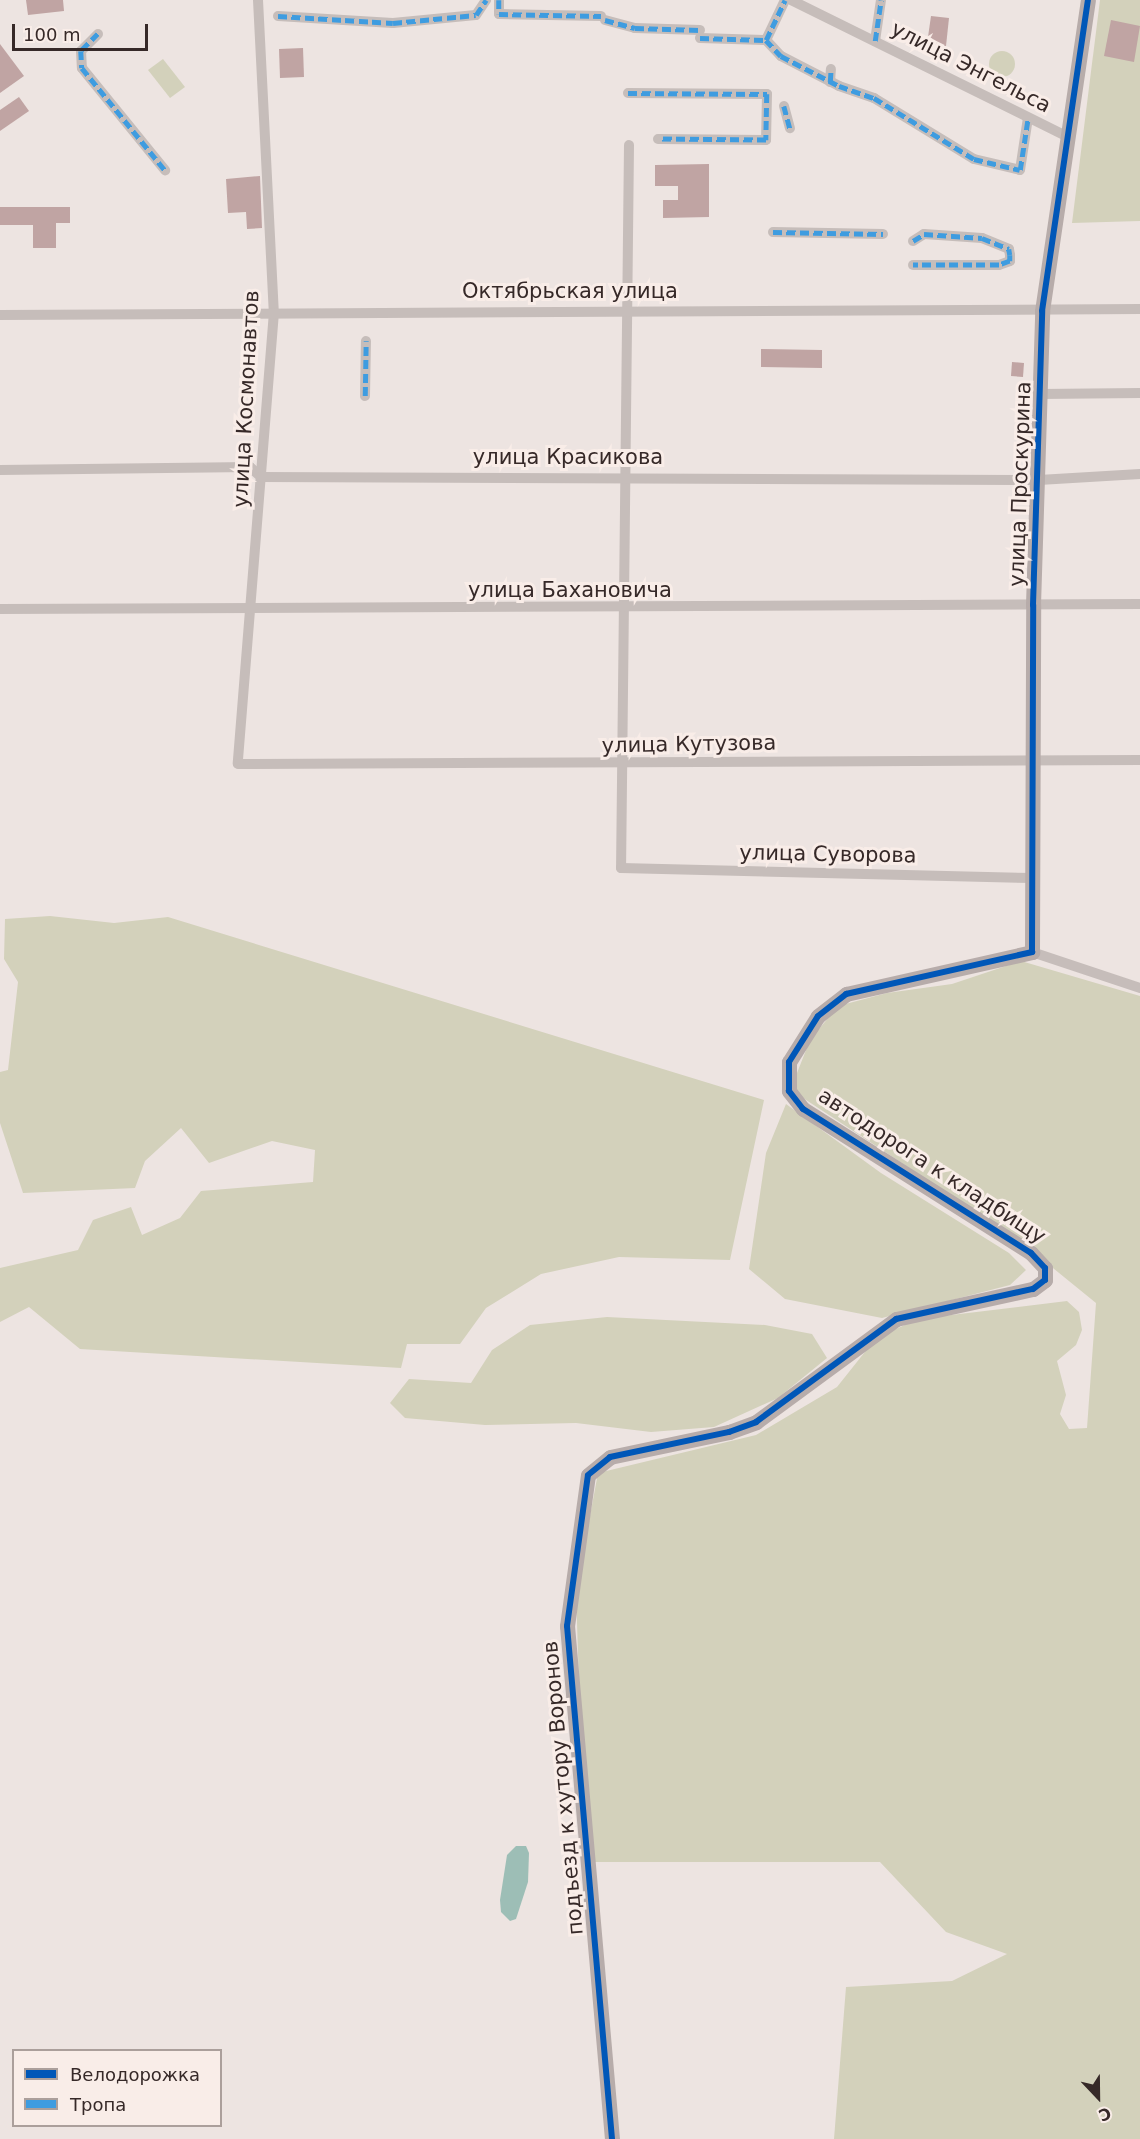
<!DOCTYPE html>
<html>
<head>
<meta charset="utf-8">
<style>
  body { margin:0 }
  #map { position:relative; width:1140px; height:2139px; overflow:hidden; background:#ede4e1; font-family:"DejaVu Sans",sans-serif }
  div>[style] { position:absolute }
  .green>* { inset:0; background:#d3d1bb }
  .round { border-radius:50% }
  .water>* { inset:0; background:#9dbeb6 }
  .building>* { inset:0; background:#c0a4a3 }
  .street>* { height:10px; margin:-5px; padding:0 5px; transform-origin:5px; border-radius:5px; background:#c6bdba }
  .secondary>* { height:15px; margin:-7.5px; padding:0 7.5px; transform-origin:7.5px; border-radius:7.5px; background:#b7acaa }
  .quiet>* { height:4.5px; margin-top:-2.25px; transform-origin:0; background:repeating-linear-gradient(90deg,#3e9ce0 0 9px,transparent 0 13.5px) }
  .cycleway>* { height:6px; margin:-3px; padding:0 3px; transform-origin:3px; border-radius:3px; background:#0057b8 }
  span { translate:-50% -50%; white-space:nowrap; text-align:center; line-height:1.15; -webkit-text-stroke:6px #f9ede8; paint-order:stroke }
  .street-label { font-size:21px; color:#362928 }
  .legend { position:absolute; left:12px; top:2049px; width:210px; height:78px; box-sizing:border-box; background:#f9ede8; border:2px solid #ab9f9b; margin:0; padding:8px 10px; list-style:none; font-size:18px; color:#362928 }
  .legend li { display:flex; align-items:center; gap:12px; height:30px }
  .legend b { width:30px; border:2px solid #ab9f9b }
  .north { position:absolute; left:1068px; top:2067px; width:60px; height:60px; -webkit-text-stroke:4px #f9ede8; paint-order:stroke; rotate:158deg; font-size:16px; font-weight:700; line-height:24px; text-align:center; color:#362928 }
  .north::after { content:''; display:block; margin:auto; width:21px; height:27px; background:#362928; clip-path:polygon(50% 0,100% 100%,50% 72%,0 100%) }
  .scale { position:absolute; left:12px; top:24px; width:136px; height:27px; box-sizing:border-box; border:3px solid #362928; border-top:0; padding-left:8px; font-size:18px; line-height:21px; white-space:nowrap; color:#362928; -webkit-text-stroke:4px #f9ede8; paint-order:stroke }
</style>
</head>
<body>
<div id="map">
  <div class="green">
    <div style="clip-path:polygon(1100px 0,1140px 0,1140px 221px,1072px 223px)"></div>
    <div class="round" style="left:989px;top:51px;width:26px;height:26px"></div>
    <div style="clip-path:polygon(163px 59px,185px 87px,170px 98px,148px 70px)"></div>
    <div style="clip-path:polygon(50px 916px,114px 923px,168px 917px,764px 1100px,730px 1260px,619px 1257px,541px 1274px,486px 1308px,460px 1344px,407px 1344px,401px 1368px,80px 1349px,29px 1307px,0 1322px,0 1268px,78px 1250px,93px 1220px,131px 1207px,142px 1235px,180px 1218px,201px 1191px,313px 1182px,315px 1150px,272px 1141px,209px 1163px,181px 1128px,145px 1161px,135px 1188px,23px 1193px,0 1123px,0 1072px,8px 1070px,18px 982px,4px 959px,5px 919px)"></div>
    <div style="clip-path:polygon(1021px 961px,1140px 996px,1140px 2139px,834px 2139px,846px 1987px,952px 1981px,1007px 1954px,946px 1932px,880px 1862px,594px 1862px,580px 1717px,576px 1591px,598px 1473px,756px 1435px,837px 1387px,876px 1338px,918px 1319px,1067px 1301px,1079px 1312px,1082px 1330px,1076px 1345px,1057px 1361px,1066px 1395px,1060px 1414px,1069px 1429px,1087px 1428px,1096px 1303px,1016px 1238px,797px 1094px,797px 1073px,810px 1040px,838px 1006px,887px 993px,952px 984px)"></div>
    <div style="clip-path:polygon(786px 1104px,881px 1173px,1009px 1253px,1026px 1270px,1010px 1285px,882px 1318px,785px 1299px,749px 1269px,766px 1153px)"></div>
    <div style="clip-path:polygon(607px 1317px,765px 1325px,812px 1334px,827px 1358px,778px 1398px,714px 1427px,651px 1432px,576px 1423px,485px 1425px,405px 1418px,390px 1403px,409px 1379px,471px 1383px,492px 1350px,530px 1325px)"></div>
  </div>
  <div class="water">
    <div style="clip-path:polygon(516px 1846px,526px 1846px,529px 1853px,528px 1882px,516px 1919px,510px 1921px,501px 1912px,500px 1900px,507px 1855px)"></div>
  </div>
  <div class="building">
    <div style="clip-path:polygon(26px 0,63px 0,64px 11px,28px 15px)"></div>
    <div style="clip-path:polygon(931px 16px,949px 18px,946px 46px,927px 44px)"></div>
    <div style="clip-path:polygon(1111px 20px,1140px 26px,1134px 62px,1104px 56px)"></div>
    <div style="clip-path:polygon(0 44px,24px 76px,0 93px)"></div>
    <div style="clip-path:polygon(303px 48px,304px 77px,280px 78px,279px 49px)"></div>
    <div style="clip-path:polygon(19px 97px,29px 111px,0 131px,0 110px)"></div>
    <div style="clip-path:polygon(709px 164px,709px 217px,663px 218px,663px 200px,678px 200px,678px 186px,655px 186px,655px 165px)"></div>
    <div style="clip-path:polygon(260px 176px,262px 228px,247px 229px,246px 212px,228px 213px,226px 179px)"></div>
    <div style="clip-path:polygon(0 207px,70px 207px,70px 223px,56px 223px,56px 248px,33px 248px,33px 225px,0 225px)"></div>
    <div style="clip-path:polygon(761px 349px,822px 350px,822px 368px,761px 367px)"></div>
    <div style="clip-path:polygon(1012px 362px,1024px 363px,1023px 377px,1011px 376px)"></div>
  </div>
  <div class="street">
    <div style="left:258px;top:0;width:312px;rotate:87.1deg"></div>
    <div style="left:274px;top:312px;width:453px;rotate:94.6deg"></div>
    <div style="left:238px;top:764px;width:902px;rotate:-0.25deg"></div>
    <div style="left:499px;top:0;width:14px;rotate:90deg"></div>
    <div style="left:499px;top:14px;width:102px;rotate:1.1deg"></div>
    <div style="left:791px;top:0;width:309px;rotate:26.3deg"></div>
    <div style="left:278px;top:16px;width:115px;rotate:3.5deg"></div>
    <div style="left:393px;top:23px;width:83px;rotate:-5.5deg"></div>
    <div style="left:476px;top:15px;width:18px;rotate:-56deg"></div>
    <div style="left:605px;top:20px;width:31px;rotate:15deg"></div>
    <div style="left:635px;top:28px;width:65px;rotate:1.8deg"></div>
    <div style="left:98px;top:34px;width:24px;rotate:135deg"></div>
    <div style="left:81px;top:51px;width:17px;rotate:87deg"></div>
    <div style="left:82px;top:68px;width:132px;rotate:50.9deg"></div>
    <div style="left:700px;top:38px;width:66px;rotate:1.7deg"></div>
    <div style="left:766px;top:40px;width:44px;rotate:-64.6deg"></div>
    <div style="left:766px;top:40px;width:22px;rotate:47deg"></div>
    <div style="left:781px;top:56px;width:65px;rotate:27.3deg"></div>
    <div style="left:839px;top:86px;width:37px;rotate:19deg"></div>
    <div style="left:874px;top:98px;width:117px;rotate:31.4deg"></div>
    <div style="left:974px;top:159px;width:47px;rotate:13.4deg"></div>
    <div style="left:1020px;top:170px;width:53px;rotate:-81.3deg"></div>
    <div style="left:875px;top:41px;width:41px;rotate:-81.7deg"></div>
    <div style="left:830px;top:82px;width:13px;rotate:-86deg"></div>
    <div style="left:628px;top:93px;width:139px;rotate:0.4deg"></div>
    <div style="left:767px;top:94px;width:46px;rotate:91.2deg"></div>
    <div style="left:766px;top:140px;width:108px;rotate:-179.5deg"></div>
    <div style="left:784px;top:106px;width:23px;rotate:75deg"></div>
    <div style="left:629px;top:145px;width:723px;rotate:90.63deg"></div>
    <div style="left:621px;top:868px;width:413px;rotate:1.4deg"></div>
    <div style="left:773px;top:232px;width:110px;rotate:1deg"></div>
    <div style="left:913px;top:241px;width:13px;rotate:-32deg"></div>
    <div style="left:924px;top:234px;width:58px;rotate:3.9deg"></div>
    <div style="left:982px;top:238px;width:29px;rotate:22deg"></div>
    <div style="left:1009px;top:249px;width:6px;rotate:81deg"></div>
    <div style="left:1010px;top:255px;width:6px;rotate:90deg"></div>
    <div style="left:1010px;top:261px;width:12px;rotate:160deg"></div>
    <div style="left:999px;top:265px;width:86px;rotate:180deg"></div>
    <div style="left:0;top:315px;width:1140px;rotate:-0.3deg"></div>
    <div style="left:1040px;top:394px;width:100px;rotate:-0.6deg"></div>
    <div style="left:365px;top:396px;width:55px;rotate:-89deg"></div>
    <div style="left:0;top:470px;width:250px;rotate:-0.7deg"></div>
    <div style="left:250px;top:467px;width:15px;rotate:42deg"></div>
    <div style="left:261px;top:477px;width:778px;rotate:0.22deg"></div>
    <div style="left:1039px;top:480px;width:101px;rotate:-3.4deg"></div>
    <div style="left:0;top:609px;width:1140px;rotate:-0.25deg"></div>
    <div style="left:1032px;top:952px;width:114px;rotate:18.4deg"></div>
  </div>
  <div class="secondary">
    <div style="left:612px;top:2139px;width:515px;rotate:-95.01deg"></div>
    <div style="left:567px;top:1626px;width:152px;rotate:-82.1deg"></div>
    <div style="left:588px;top:1475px;width:28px;rotate:-39deg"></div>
    <div style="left:610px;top:1457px;width:122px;rotate:-11.9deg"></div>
    <div style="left:729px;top:1432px;width:29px;rotate:-20deg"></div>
    <div style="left:756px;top:1422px;width:174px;rotate:-36.3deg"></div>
    <div style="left:896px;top:1319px;width:140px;rotate:-12.4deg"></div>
    <div style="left:1033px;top:1289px;width:15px;rotate:-37deg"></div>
    <div style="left:1045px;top:1280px;width:12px;rotate:-90deg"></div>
    <div style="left:1045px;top:1268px;width:21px;rotate:-133deg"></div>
    <div style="left:1031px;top:1253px;width:270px;rotate:-147.7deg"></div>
    <div style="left:803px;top:1109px;width:23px;rotate:-128deg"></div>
    <div style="left:789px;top:1091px;width:29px;rotate:-90deg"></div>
    <div style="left:789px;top:1062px;width:54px;rotate:-57.8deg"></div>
    <div style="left:818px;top:1016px;width:36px;rotate:-38deg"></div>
    <div style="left:846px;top:994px;width:191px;rotate:-12.7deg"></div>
    <div style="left:1032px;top:952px;width:347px;rotate:-89.8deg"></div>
    <div style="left:1033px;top:605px;width:294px;rotate:-88.2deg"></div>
    <div style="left:1042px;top:311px;width:314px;rotate:-81.6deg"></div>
  </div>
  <div class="quiet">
    <div style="left:499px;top:0;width:14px;rotate:90deg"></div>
    <div style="left:499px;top:14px;width:102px;rotate:1.1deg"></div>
    <div style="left:278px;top:16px;width:115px;rotate:3.5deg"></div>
    <div style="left:393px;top:23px;width:83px;rotate:-5.5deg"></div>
    <div style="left:476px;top:15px;width:18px;rotate:-56deg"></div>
    <div style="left:605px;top:20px;width:31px;rotate:15deg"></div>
    <div style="left:635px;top:28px;width:65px;rotate:1.8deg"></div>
    <div style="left:98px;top:34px;width:24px;rotate:135deg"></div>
    <div style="left:81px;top:51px;width:17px;rotate:87deg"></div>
    <div style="left:82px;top:68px;width:132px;rotate:50.9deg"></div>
    <div style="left:700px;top:38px;width:66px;rotate:1.7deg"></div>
    <div style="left:766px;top:40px;width:44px;rotate:-64.6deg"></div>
    <div style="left:766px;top:40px;width:22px;rotate:47deg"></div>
    <div style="left:781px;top:56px;width:65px;rotate:27.3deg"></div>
    <div style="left:839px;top:86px;width:37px;rotate:19deg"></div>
    <div style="left:874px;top:98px;width:117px;rotate:31.4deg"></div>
    <div style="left:974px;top:159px;width:47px;rotate:13.4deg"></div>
    <div style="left:1020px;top:170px;width:53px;rotate:-81.3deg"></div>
    <div style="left:875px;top:41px;width:41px;rotate:-81.7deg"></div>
    <div style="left:830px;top:82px;width:13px;rotate:-86deg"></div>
    <div style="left:628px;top:93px;width:139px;rotate:0.4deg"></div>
    <div style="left:767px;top:94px;width:46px;rotate:91.2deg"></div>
    <div style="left:766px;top:140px;width:108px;rotate:-179.5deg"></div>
    <div style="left:784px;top:106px;width:23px;rotate:75deg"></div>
    <div style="left:773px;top:232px;width:110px;rotate:1deg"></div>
    <div style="left:913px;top:241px;width:13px;rotate:-32deg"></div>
    <div style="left:924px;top:234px;width:58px;rotate:3.9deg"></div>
    <div style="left:982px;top:238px;width:29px;rotate:22deg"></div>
    <div style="left:1009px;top:249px;width:6px;rotate:81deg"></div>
    <div style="left:1010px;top:255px;width:6px;rotate:90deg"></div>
    <div style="left:1010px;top:261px;width:12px;rotate:160deg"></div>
    <div style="left:999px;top:265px;width:86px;rotate:180deg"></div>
    <div style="left:365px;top:396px;width:55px;rotate:-89deg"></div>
  </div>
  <div class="cycleway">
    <div style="left:612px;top:2139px;width:515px;rotate:-95.01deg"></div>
    <div style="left:567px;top:1626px;width:152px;rotate:-82.1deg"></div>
    <div style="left:588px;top:1475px;width:28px;rotate:-39deg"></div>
    <div style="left:610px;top:1457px;width:122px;rotate:-11.9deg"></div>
    <div style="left:729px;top:1432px;width:29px;rotate:-20deg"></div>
    <div style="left:756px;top:1422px;width:174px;rotate:-36.3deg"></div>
    <div style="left:896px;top:1319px;width:140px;rotate:-12.4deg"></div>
    <div style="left:1033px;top:1289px;width:15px;rotate:-37deg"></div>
    <div style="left:1045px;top:1280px;width:12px;rotate:-90deg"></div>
    <div style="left:1045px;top:1268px;width:21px;rotate:-133deg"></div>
    <div style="left:1031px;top:1253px;width:270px;rotate:-147.7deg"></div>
    <div style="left:803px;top:1109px;width:23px;rotate:-128deg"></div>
    <div style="left:789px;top:1091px;width:29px;rotate:-90deg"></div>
    <div style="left:789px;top:1062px;width:54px;rotate:-57.8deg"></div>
    <div style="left:818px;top:1016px;width:36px;rotate:-38deg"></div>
    <div style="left:846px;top:994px;width:191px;rotate:-12.7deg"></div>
    <div style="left:1032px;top:952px;width:347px;rotate:-89.8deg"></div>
    <div style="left:1033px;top:605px;width:294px;rotate:-88.2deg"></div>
    <div style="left:1042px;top:311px;width:314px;rotate:-81.6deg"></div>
  </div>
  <div class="street-label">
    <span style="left:971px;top:67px;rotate:27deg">улица Энгельса</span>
    <span style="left:570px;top:291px">Октябрьская улица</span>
    <span style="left:246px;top:399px;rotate:-87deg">улица Космонавтов</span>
    <span style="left:568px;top:457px">улица Красикова</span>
    <span style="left:1020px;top:484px;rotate:-88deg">улица Проскурина</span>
    <span style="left:570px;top:590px">улица Бахановича</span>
    <span style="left:689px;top:744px;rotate:-1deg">улица Кутузова</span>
    <span style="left:828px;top:854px;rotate:1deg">улица Суворова</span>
    <span style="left:932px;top:1166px;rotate:33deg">автодорога к кладбищу</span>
    <span style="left:563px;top:1788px;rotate:-95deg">подъезд к хутору Воронов</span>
  </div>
  <ul class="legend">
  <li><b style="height:8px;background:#0057b8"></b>Велодорожка</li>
  <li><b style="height:8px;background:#3e9ce0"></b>Тропа</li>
  </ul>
  <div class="north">С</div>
  <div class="scale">100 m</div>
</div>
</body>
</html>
